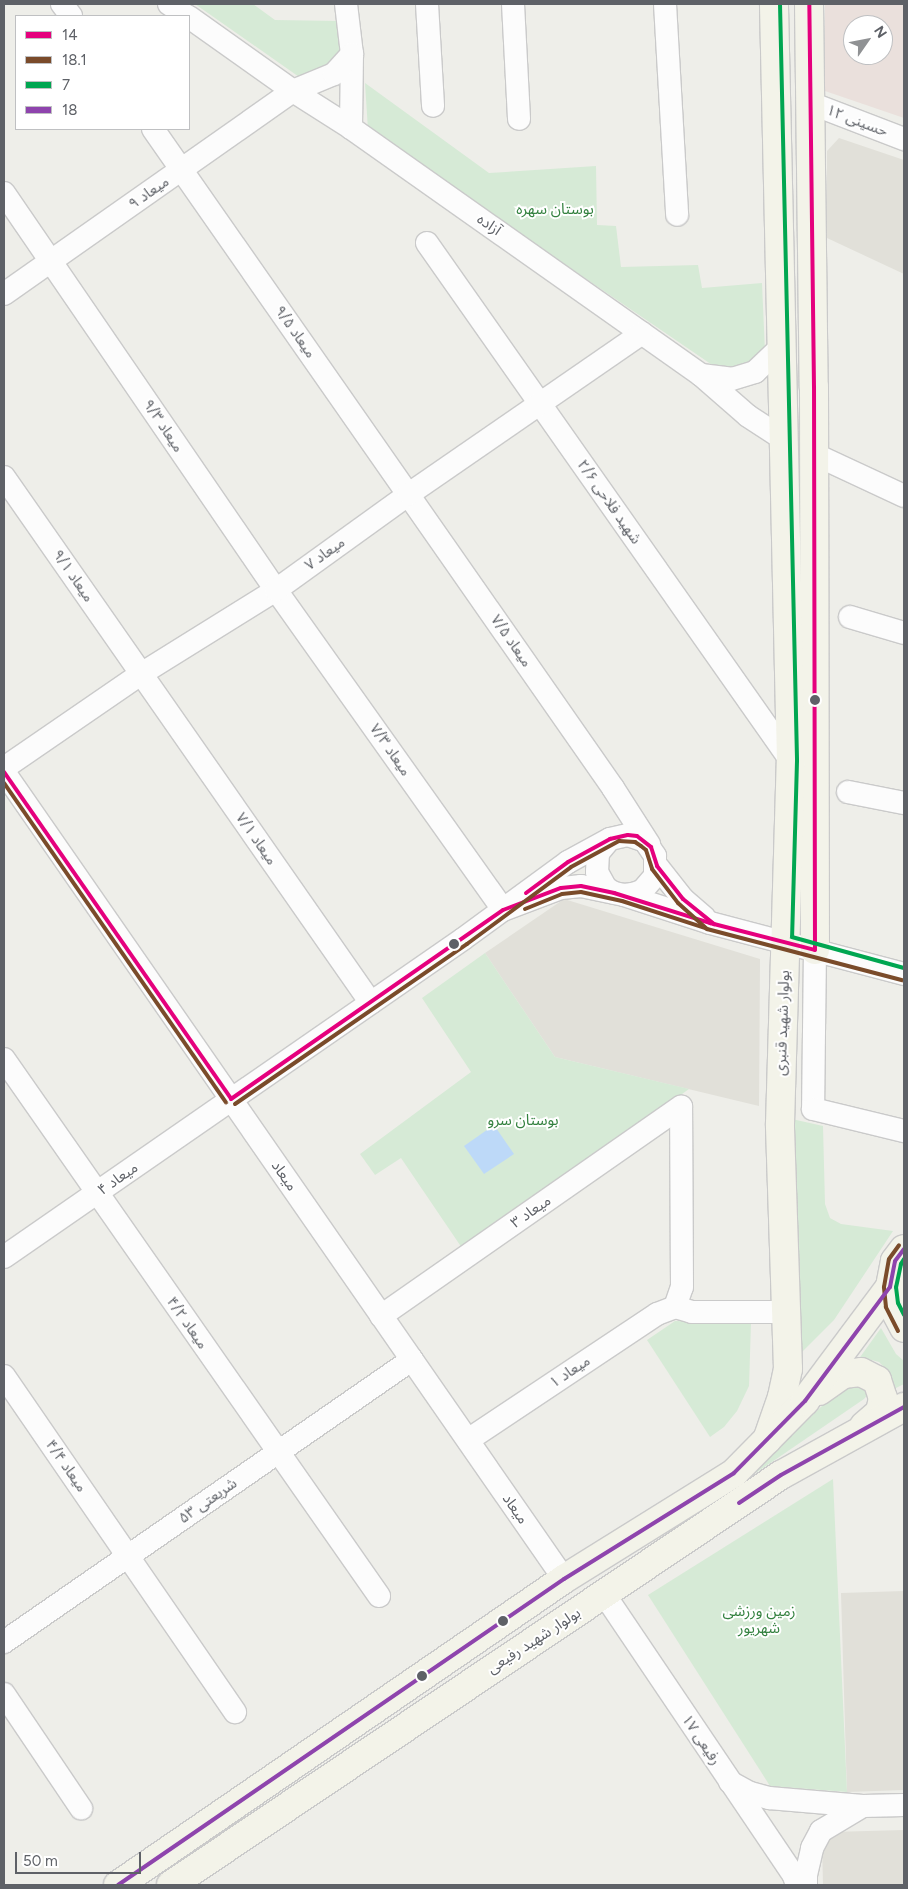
<!DOCTYPE html>
<html>
<head>
<meta charset="utf-8">
<style>
  body { margin:0 }
  #map { position:relative; width:908px; height:1889px; overflow:hidden; background:#eeeee9; font-family:Figtree,"Noto Sans Arabic",sans-serif }
  div>[style] { position:absolute }
  .education>* { inset:0; background:#e1e0d9 }
  .medical>* { inset:0; background:#eae0dc }
  .green>* { inset:0; background:#d6ead6 }
  .water>* { inset:0; background:#bdd9f8 }
  .roads { filter:drop-shadow(1px 0 #cacaca) drop-shadow(-1px 0 #cacaca) drop-shadow(0 1px #cacaca) drop-shadow(0 -1px #cacaca) }
  .minor>* { height:22px; margin:-11px; padding:0 11px; transform-origin:11px; border-radius:11px; background:#fcfcfc }
  .major>* { height:28px; margin:-14px; padding:0 14px; transform-origin:14px; border-radius:14px; background:#f3f3e9 }
  .bus-1>* { height:4px; margin:-2px; padding:0 2px; transform-origin:2px; border-radius:2px; background:#e5007d }
  .bus-2>* { height:4px; margin:-2px; padding:0 2px; transform-origin:2px; border-radius:2px; background:#7a4b2a }
  .bus-3>* { height:4px; margin:-2px; padding:0 2px; transform-origin:2px; border-radius:2px; background:#00a651 }
  .bus-4>* { height:4px; margin:-2px; padding:0 2px; transform-origin:2px; border-radius:2px; background:#8e44ad }
  .dots>* { width:14px; height:14px; translate:-50% -50%; box-sizing:border-box; border:2px solid #fff; border-radius:50% }
  span { translate:-50% -50%; white-space:nowrap; text-align:center; line-height:1.15; -webkit-text-stroke:4px #fff; paint-order:stroke }
  .street-label { font-size:15px; color:#5e6167 }
  .park-label { font-size:15px; color:#33813f }
  .frame { position:absolute; inset:0; border:5px solid #5e6167; pointer-events:none }
  .legend { position:absolute; left:15px; top:15px; width:175px; height:115px; box-sizing:border-box; background:#fff; border:1px solid #bfc0c2; margin:0; padding:6px 9px; list-style:none; font-size:15px; color:#5e6167 }
  .legend li { display:flex; align-items:center; gap:10px; height:25px }
  .legend b { width:25px; border:1px solid #bfc0c2 }
  .north { position:absolute; left:843px; top:15px; width:50px; height:50px; box-sizing:border-box; background:#fff; border:1px solid #bfc0c2; border-radius:50%; rotate:57deg; font-size:14px; font-weight:700; line-height:20px; text-align:center; color:#5e6167 }
  .north::after { content:''; display:block; margin:auto; width:18px; height:22px; background:#909294; clip-path:polygon(50% 0,100% 100%,50% 72%,0 100%) }
  .scale { position:absolute; left:15px; top:1852px; width:126px; height:22px; box-sizing:border-box; border:2px solid #5e6167; border-top:0; padding-left:6px; font-size:15px; line-height:18px; white-space:nowrap; color:#5e6167; -webkit-text-stroke:4px #fff; paint-order:stroke }
</style>
</head>
<body>
<div id="map">
  <div class="education">
    <div style="clip-path:polygon(839px 138px,904px 160px,904px 274px,827px 238px,827px 151px)"></div>
    <div style="clip-path:polygon(564px 899px,760px 959px,759px 1106px,555px 1057px,485px 953px)"></div>
    <div style="clip-path:polygon(904px 1591px,904px 1790px,847px 1792px,841px 1593px)"></div>
    <div style="clip-path:polygon(904px 1830px,904px 1885px,823px 1885px,822px 1842px,831px 1832px)"></div>
  </div>
  <div class="medical">
    <div style="clip-path:polygon(evenodd,825px 4px,904px 4px,904px 118px,825px 91px,825px 4px,853px 25px,883px 25px,883px 55px,853px 55px,853px 25px)"></div>
  </div>
  <div class="green">
    <div style="clip-path:polygon(195px 4px,253px 4px,275px 20px,340px 21px,341px 60px,302px 79px)"></div>
    <div style="clip-path:polygon(365px 83px,489px 173px,596px 166px,597px 225px,616px 226px,621px 267px,698px 265px,702px 288px,762px 283px,765px 352px,744px 372px,724px 373px,368px 130px)"></div>
    <div style="clip-path:polygon(485px 953px,555px 1057px,689px 1089px,464px 1251px,401px 1158px,375px 1175px,360px 1154px,471px 1072px,422px 998px)"></div>
    <div style="clip-path:polygon(792px 1119px,823px 1126px,825px 1204px,830px 1218px,841px 1224px,893px 1231px,834px 1320px,797px 1357px)"></div>
    <div style="clip-path:polygon(675px 1321px,751px 1323px,749px 1386px,737px 1411px,724px 1427px,710px 1437px,647px 1340px)"></div>
    <div style="clip-path:polygon(881px 1328px,896px 1354px,904px 1361px,904px 1384px,894px 1389px,889px 1372px,879px 1362px,868px 1359px,858px 1360px)"></div>
    <div style="clip-path:polygon(851px 1378px,870px 1392px,864px 1399px,744px 1481px)"></div>
    <div style="clip-path:polygon(833px 1479px,847px 1792px,770px 1786px,648px 1595px)"></div>
  </div>
  <div class="water">
    <div style="clip-path:polygon(494px 1125px,514px 1154px,484px 1174px,464px 1146px)"></div>
  </div>
  <div class="roads">
    <div class="minor">
      <div style="left:62px;top:4px;width:15px;rotate:53deg"></div>
      <div style="left:169px;top:4px;width:22px;rotate:34deg"></div>
      <div style="left:346px;top:4px;width:50px;rotate:83.2deg"></div>
      <div style="left:352px;top:54px;width:74px;rotate:90.8deg"></div>
      <div style="left:427px;top:4px;width:102px;rotate:86.6deg"></div>
      <div style="left:513px;top:4px;width:115px;rotate:87deg"></div>
      <div style="left:665px;top:4px;width:211px;rotate:86.7deg"></div>
      <div style="left:189px;top:17px;width:128px;rotate:35.4deg"></div>
      <div style="left:293px;top:91px;width:69px;rotate:32.5deg"></div>
      <div style="left:351px;top:128px;width:428px;rotate:35.2deg"></div>
      <div style="left:701px;top:375px;width:62px;rotate:41.1deg"></div>
      <div style="left:748px;top:416px;width:44px;rotate:33deg"></div>
      <div style="left:810px;top:103px;width:101px;rotate:21deg"></div>
      <div style="left:153px;top:129px;width:804px;rotate:55.08deg"></div>
      <div style="left:613px;top:788px;width:67px;rotate:57.3deg"></div>
      <div style="left:4px;top:193px;width:481px;rotate:55.6deg"></div>
      <div style="left:276px;top:590px;width:392px;rotate:54.6deg"></div>
      <div style="left:427px;top:243px;width:633px;rotate:54.9deg"></div>
      <div style="left:4px;top:294px;width:353px;rotate:-35.1deg"></div>
      <div style="left:293px;top:91px;width:44px;rotate:-22.5deg"></div>
      <div style="left:334px;top:74px;width:27px;rotate:-48deg"></div>
      <div style="left:701px;top:375px;width:31px;rotate:7deg"></div>
      <div style="left:732px;top:379px;width:24px;rotate:-17deg"></div>
      <div style="left:755px;top:372px;width:37px;rotate:-44deg"></div>
      <div style="left:814px;top:454px;width:99px;rotate:25deg"></div>
      <div style="left:4px;top:477px;width:641px;rotate:55.1deg"></div>
      <div style="left:850px;top:617px;width:56px;rotate:16.5deg"></div>
      <div style="left:4px;top:768px;width:166px;rotate:-34.5deg"></div>
      <div style="left:141px;top:674px;width:159px;rotate:-31.9deg"></div>
      <div style="left:276px;top:590px;width:164px;rotate:-35.8deg"></div>
      <div style="left:409px;top:494px;width:283px;rotate:-34.6deg"></div>
      <div style="left:4px;top:772px;width:982px;rotate:55.24deg"></div>
      <div style="left:848px;top:792px;width:57px;rotate:11.1deg"></div>
      <div style="left:609px;top:840px;width:17px;rotate:130deg"></div>
      <div style="left:598px;top:853px;width:19px;rotate:93deg"></div>
      <div style="left:597px;top:872px;width:18px;rotate:61deg"></div>
      <div style="left:606px;top:888px;width:9px;rotate:32deg"></div>
      <div style="left:657px;top:866px;width:42px;rotate:51.8deg"></div>
      <div style="left:683px;top:899px;width:28px;rotate:41deg"></div>
      <div style="left:624px;top:895px;width:90px;rotate:18deg"></div>
      <div style="left:710px;top:923px;width:201px;rotate:14.7deg"></div>
      <div style="left:815px;top:950px;width:159px;rotate:90.7deg"></div>
      <div style="left:813px;top:1109px;width:94px;rotate:13.6deg"></div>
      <div style="left:4px;top:1059px;width:655px;rotate:55.07deg"></div>
      <div style="left:4px;top:1257px;width:558px;rotate:-34.71deg"></div>
      <div style="left:463px;top:939px;width:130px;rotate:-36.3deg"></div>
      <div style="left:568px;top:862px;width:48px;rotate:-28.7deg"></div>
      <div style="left:610px;top:839px;width:18px;rotate:-13deg"></div>
      <div style="left:628px;top:835px;width:18px;rotate:19deg"></div>
      <div style="left:645px;top:841px;width:18px;rotate:56deg"></div>
      <div style="left:655px;top:856px;width:20px;rotate:90deg"></div>
      <div style="left:655px;top:876px;width:20px;rotate:131deg"></div>
      <div style="left:642px;top:891px;width:9px;rotate:162deg"></div>
      <div style="left:633px;top:894px;width:9px;rotate:174deg"></div>
      <div style="left:624px;top:895px;width:44px;rotate:-168.2deg"></div>
      <div style="left:581px;top:886px;width:20px;rotate:174deg"></div>
      <div style="left:561px;top:888px;width:62px;rotate:159.2deg"></div>
      <div style="left:675px;top:1307px;width:21px;rotate:-71deg"></div>
      <div style="left:682px;top:1287px;width:180px;rotate:-90.3deg"></div>
      <div style="left:675px;top:1307px;width:18px;rotate:16deg"></div>
      <div style="left:692px;top:1312px;width:94px"></div>
      <div style="left:381px;top:1316px;width:366px;rotate:-34.9deg"></div>
      <div style="left:4px;top:1376px;width:408px;rotate:55.5deg"></div>
      <div style="left:468px;top:1440px;width:227px;rotate:-33.7deg"></div>
      <div style="left:657px;top:1314px;width:19px;rotate:-21deg"></div>
      <div style="left:604px;top:1594px;width:340px;rotate:56deg"></div>
      <div style="left:794px;top:1876px;width:9px;rotate:72deg"></div>
      <div style="left:4px;top:1642px;width:496px;rotate:-34.7deg"></div>
      <div style="left:4px;top:1694px;width:138px;rotate:56deg"></div>
      <div style="left:730px;top:1782px;width:23px;rotate:29deg"></div>
      <div style="left:750px;top:1793px;width:20px;rotate:15deg"></div>
      <div style="left:769px;top:1798px;width:94px;rotate:4.9deg"></div>
      <div style="left:863px;top:1806px;width:41px;rotate:-1.4deg"></div>
      <div style="left:806px;top:1885px;width:10px;rotate:-90deg"></div>
      <div style="left:806px;top:1875px;width:28px;rotate:-77deg"></div>
      <div style="left:812px;top:1848px;width:19px;rotate:-62deg"></div>
      <div style="left:821px;top:1831px;width:49px;rotate:-30.8deg"></div>
    </div>
    <div class="major">
      <div style="left:809px;top:4px;width:383px;rotate:89.3deg"></div>
      <div style="left:814px;top:387px;width:563px;rotate:89.9deg"></div>
      <div style="left:904px;top:1249px;width:15px;rotate:127deg"></div>
      <div style="left:895px;top:1261px;width:26px;rotate:101deg"></div>
      <div style="left:890px;top:1287px;width:18px;rotate:84deg"></div>
      <div style="left:892px;top:1305px;width:26px;rotate:62deg"></div>
      <div style="left:819px;top:1391px;width:29px;rotate:-35deg"></div>
      <div style="left:843px;top:1374px;width:18px;rotate:-6deg"></div>
      <div style="left:861px;top:1372px;width:18px;rotate:27deg"></div>
      <div style="left:877px;top:1380px;width:19px;rotate:72deg"></div>
      <div style="left:883px;top:1398px;width:14px;rotate:102deg"></div>
      <div style="left:880px;top:1412px;width:21px;rotate:139deg"></div>
      <div style="left:767px;top:1440px;width:46px;rotate:-70.8deg"></div>
      <div style="left:782px;top:1397px;width:29px;rotate:-78deg"></div>
      <div style="left:788px;top:1369px;width:245px;rotate:-91.9deg"></div>
      <div style="left:780px;top:1124px;width:363px;rotate:-88.3deg"></div>
      <div style="left:791px;top:761px;width:757px;rotate:-91.29deg"></div>
      <div style="left:118px;top:1885px;width:541px;rotate:-34.45deg"></div>
      <div style="left:564px;top:1579px;width:200px;rotate:-31.9deg"></div>
      <div style="left:734px;top:1473px;width:101px;rotate:-45.4deg"></div>
      <div style="left:805px;top:1401px;width:142px;rotate:-53.3deg"></div>
      <div style="left:171px;top:1885px;width:735px;rotate:-33.91deg"></div>
      <div style="left:781px;top:1475px;width:141px;rotate:-28.9deg"></div>
    </div>
  </div>
  <div class="bus-1">
    <div style="left:4px;top:772px;width:398px;rotate:55.2deg"></div>
    <div style="left:526px;top:893px;width:52px;rotate:-36.4deg"></div>
    <div style="left:568px;top:862px;width:48px;rotate:-28.7deg"></div>
    <div style="left:610px;top:839px;width:18px;rotate:-13deg"></div>
    <div style="left:628px;top:835px;width:9px;rotate:6deg"></div>
    <div style="left:637px;top:836px;width:18px;rotate:38deg"></div>
    <div style="left:651px;top:847px;width:20px;rotate:72deg"></div>
    <div style="left:657px;top:866px;width:42px;rotate:51.8deg"></div>
    <div style="left:683px;top:899px;width:40px;rotate:39deg"></div>
    <div style="left:231px;top:1099px;width:331px;rotate:-34.8deg"></div>
    <div style="left:503px;top:910px;width:62px;rotate:-20.8deg"></div>
    <div style="left:561px;top:888px;width:20px;rotate:-6deg"></div>
    <div style="left:581px;top:886px;width:34px;rotate:12deg"></div>
    <div style="left:614px;top:893px;width:101px;rotate:17.4deg"></div>
    <div style="left:710px;top:923px;width:108px;rotate:14.4deg"></div>
    <div style="left:815px;top:950px;width:563px;rotate:-90.1deg"></div>
    <div style="left:814px;top:387px;width:383px;rotate:-90.7deg"></div>
  </div>
  <div class="bus-2">
    <div style="left:4px;top:783px;width:389px;rotate:55.2deg"></div>
    <div style="left:525px;top:909px;width:40px;rotate:-22deg"></div>
    <div style="left:562px;top:894px;width:19px;rotate:-6deg"></div>
    <div style="left:581px;top:892px;width:42px;rotate:12.4deg"></div>
    <div style="left:622px;top:901px;width:87px;rotate:18deg"></div>
    <div style="left:235px;top:1104px;width:282px;rotate:-34.6deg"></div>
    <div style="left:467px;top:944px;width:129px;rotate:-36.5deg"></div>
    <div style="left:571px;top:867px;width:55px;rotate:-28.4deg"></div>
    <div style="left:619px;top:841px;width:16px;rotate:4deg"></div>
    <div style="left:635px;top:842px;width:7px;rotate:34deg"></div>
    <div style="left:641px;top:846px;width:6px;rotate:39deg"></div>
    <div style="left:646px;top:850px;width:20px;rotate:72deg"></div>
    <div style="left:652px;top:869px;width:43px;rotate:52.6deg"></div>
    <div style="left:678px;top:903px;width:39px;rotate:42deg"></div>
    <div style="left:707px;top:929px;width:202px;rotate:14.7deg"></div>
    <div style="left:898px;top:1331px;width:27px;rotate:-117deg"></div>
    <div style="left:886px;top:1307px;width:20px;rotate:-96deg"></div>
    <div style="left:884px;top:1287px;width:28px;rotate:-80deg"></div>
    <div style="left:889px;top:1259px;width:17px;rotate:-54deg"></div>
  </div>
  <div class="bus-3">
    <div style="left:780px;top:4px;width:757px;rotate:88.71deg"></div>
    <div style="left:797px;top:761px;width:176px;rotate:91.6deg"></div>
    <div style="left:792px;top:937px;width:116px;rotate:15.5deg"></div>
    <div style="left:904px;top:1259px;width:6px;rotate:121deg"></div>
    <div style="left:901px;top:1264px;width:24px;rotate:102deg"></div>
    <div style="left:896px;top:1287px;width:16px;rotate:83deg"></div>
    <div style="left:898px;top:1303px;width:13px;rotate:63deg"></div>
  </div>
  <div class="bus-4">
    <div style="left:739px;top:1503px;width:50px;rotate:-33.7deg"></div>
    <div style="left:781px;top:1475px;width:141px;rotate:-28.9deg"></div>
    <div style="left:118px;top:1885px;width:541px;rotate:-34.45deg"></div>
    <div style="left:564px;top:1579px;width:200px;rotate:-31.9deg"></div>
    <div style="left:734px;top:1473px;width:101px;rotate:-45.4deg"></div>
    <div style="left:805px;top:1401px;width:142px;rotate:-53.3deg"></div>
    <div style="left:890px;top:1287px;width:26px;rotate:-79deg"></div>
    <div style="left:895px;top:1261px;width:15px;rotate:-53deg"></div>
  </div>
  <div class="dots">
    <div style="left:815px;top:700px;background:#5e6167"></div>
    <div style="left:454px;top:944px;background:#5e6167"></div>
    <div style="left:503px;top:1621px;background:#5e6167"></div>
    <div style="left:422px;top:1676px;background:#5e6167"></div>
  </div>
  <div class="street-label">
    <span style="left:857px;top:121px;rotate:21deg">حسینی ۱۲</span>
    <span style="left:149px;top:193px;rotate:-35deg">میعاد ۹</span>
    <span style="left:489px;top:225px;rotate:35deg">آزاده</span>
    <span style="left:295px;top:332px;rotate:55deg">میعاد ۹/۵</span>
    <span style="left:163px;top:426px;rotate:56deg">میعاد ۹/۳</span>
    <span style="left:609px;top:502px;rotate:55deg">شهید فلاحی ۲/۶</span>
    <span style="left:325px;top:554px;rotate:-36deg">میعاد ۷</span>
    <span style="left:73px;top:576px;rotate:55deg">میعاد ۹/۱</span>
    <span style="left:511px;top:641px;rotate:55deg">میعاد ۷/۵</span>
    <span style="left:390px;top:750px;rotate:55deg">میعاد ۷/۳</span>
    <span style="left:256px;top:839px;rotate:55deg">میعاد ۷/۱</span>
    <span style="left:783px;top:1023px;rotate:-88deg">بولوار شهید قنبری</span>
    <span style="left:284px;top:1176px;rotate:55deg">میعاد</span>
    <span style="left:118px;top:1179px;rotate:-35deg">میعاد ۴</span>
    <span style="left:531px;top:1212px;rotate:-35deg">میعاد ۳</span>
    <span style="left:187px;top:1323px;rotate:55deg">میعاد ۴/۲</span>
    <span style="left:570px;top:1372px;rotate:-34deg">میعاد ۱</span>
    <span style="left:66px;top:1466px;rotate:55deg">میعاد ۴/۴</span>
    <span style="left:208px;top:1501px;rotate:-35deg">شریعتی ۵۳</span>
    <span style="left:515px;top:1509px;rotate:55deg">میعاد</span>
    <span style="left:534px;top:1641px;rotate:-33deg">بولوار شهید رفیعی</span>
    <span style="left:701px;top:1740px;rotate:56deg">رفیعی ۱۷</span>
  </div>
  <div class="park-label">
    <span style="left:555px;top:210px">بوستان سهره</span>
    <span style="left:523px;top:1121px">بوستان سرو</span>
    <span style="left:759px;top:1620px">زمین ورزشی<br>شهریور</span>
  </div>
  <div class="frame"></div>
  <ul class="legend">
  <li><b style="height:6px;background:#e5007d"></b>14</li>
  <li><b style="height:6px;background:#7a4b2a"></b>18.1</li>
  <li><b style="height:6px;background:#00a651"></b>7</li>
  <li><b style="height:6px;background:#8e44ad"></b>18</li>
  </ul>
  <div class="north">N</div>
  <div class="scale">50 m</div>
</div>
</body>
</html>
